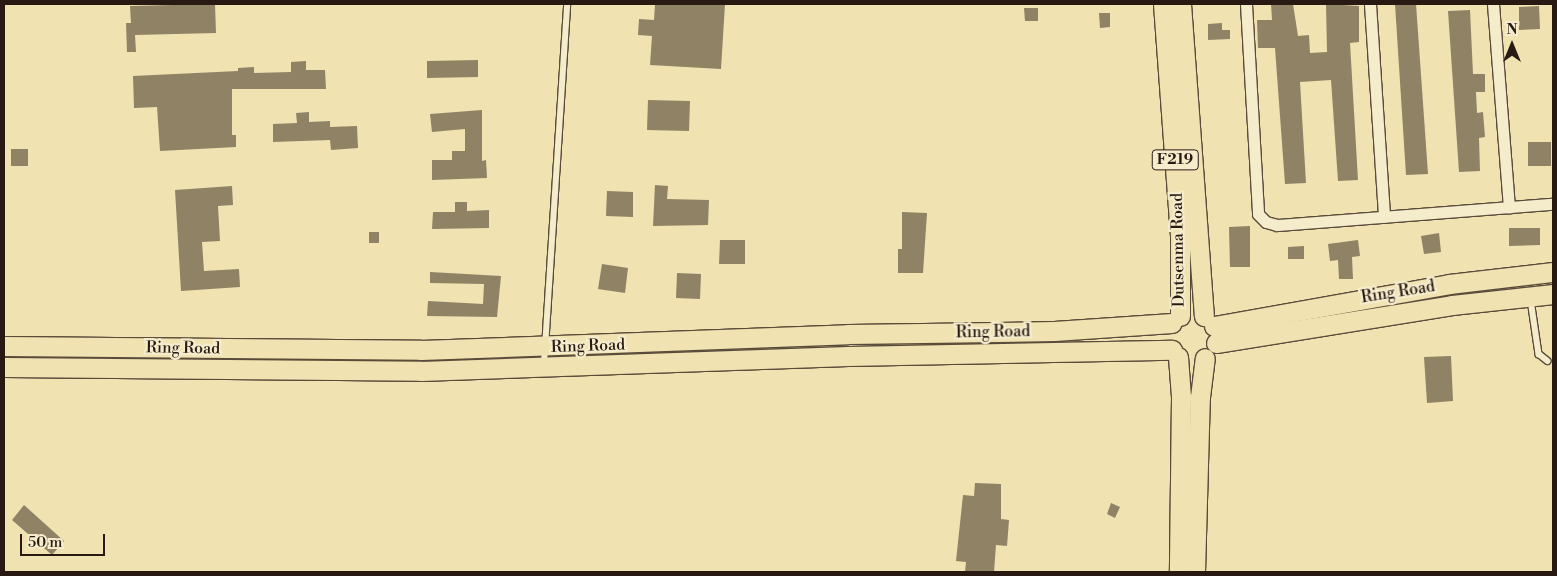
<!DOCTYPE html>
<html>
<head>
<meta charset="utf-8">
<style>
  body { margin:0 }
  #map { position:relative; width:1557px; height:576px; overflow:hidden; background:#f0e2b1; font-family:"Libre Bodoni",serif }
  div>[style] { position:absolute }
  .building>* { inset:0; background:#908265 }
  .roads { filter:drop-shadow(1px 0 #5a4b3a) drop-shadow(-1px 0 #5a4b3a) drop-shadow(0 1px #5a4b3a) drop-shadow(0 -1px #5a4b3a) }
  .service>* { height:5.5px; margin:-2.75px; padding:0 2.75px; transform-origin:2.75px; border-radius:2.75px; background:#f5eccc }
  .minor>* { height:11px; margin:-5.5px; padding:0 5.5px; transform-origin:5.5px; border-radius:5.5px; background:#f5eccc }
  .primary>* { height:19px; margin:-9.5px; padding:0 9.5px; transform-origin:9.5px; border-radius:9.5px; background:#f0e2b1 }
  span { translate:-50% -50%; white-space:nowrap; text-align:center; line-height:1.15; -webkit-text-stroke:4.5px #f5eccc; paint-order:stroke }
  .shield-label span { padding:1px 4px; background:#f5eccc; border:1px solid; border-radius:4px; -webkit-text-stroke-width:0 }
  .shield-label { font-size:15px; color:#281913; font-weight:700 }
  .street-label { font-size:16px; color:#281913 }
  .frame { position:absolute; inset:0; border:5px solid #281913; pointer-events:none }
  .north { position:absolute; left:1487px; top:20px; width:50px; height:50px; -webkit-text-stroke:4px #f5eccc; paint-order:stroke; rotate:0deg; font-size:14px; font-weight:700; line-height:20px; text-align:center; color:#281913 }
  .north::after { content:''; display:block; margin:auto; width:18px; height:22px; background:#281913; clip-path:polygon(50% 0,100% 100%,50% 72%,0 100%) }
  .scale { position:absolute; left:20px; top:534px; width:85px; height:22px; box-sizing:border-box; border:2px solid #281913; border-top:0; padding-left:6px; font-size:15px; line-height:18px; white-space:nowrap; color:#281913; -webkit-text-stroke:4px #f5eccc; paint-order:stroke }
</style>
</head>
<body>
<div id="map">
  <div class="building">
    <div style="clip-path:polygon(215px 4px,216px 33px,135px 35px,136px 52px,127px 52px,126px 23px,131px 23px,130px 6px)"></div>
    <div style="clip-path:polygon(655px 4px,725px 4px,721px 69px,650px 65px,652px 36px,638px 35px,639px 19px,654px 20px)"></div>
    <div style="clip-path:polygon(1271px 4px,1293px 4px,1298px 36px,1309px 35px,1310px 53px,1327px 52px,1326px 4px,1359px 6px,1359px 42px,1350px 43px,1358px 180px,1338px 181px,1331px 80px,1300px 82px,1306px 183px,1285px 184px,1275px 48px,1258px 48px,1257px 20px,1272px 20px)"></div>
    <div style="clip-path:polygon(1395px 4px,1416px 4px,1428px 174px,1406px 175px)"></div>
    <div style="clip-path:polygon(1539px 6px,1540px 29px,1519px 30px,1519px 7px)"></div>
    <div style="clip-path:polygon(1024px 8px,1038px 8px,1038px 21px,1025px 21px)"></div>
    <div style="clip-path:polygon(1470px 10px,1473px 74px,1485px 74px,1485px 92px,1476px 92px,1477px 113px,1483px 112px,1485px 137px,1479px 138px,1480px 171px,1459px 172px,1448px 11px)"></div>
    <div style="clip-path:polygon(1099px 13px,1110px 13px,1110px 27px,1100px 28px)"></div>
    <div style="clip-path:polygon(1222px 23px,1222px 30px,1230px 30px,1230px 39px,1208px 40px,1208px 24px)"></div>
    <div style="clip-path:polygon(478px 60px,478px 77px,427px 78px,427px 61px)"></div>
    <div style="clip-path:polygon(306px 61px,306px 70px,325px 70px,326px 89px,232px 89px,232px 135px,236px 135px,236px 147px,160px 151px,157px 107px,134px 108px,133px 76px,238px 71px,238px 68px,254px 67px,254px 73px,291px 72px,291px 62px)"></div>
    <div style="clip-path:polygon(648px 100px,690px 101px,689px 131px,647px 130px)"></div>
    <div style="clip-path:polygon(482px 110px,482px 161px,486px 160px,487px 178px,432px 180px,432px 160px,452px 160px,452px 151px,465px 151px,465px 129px,432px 132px,430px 114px)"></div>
    <div style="clip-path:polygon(309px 112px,309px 122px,330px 121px,330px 127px,357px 126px,358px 148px,331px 150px,330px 140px,273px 142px,273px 124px,297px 123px,296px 113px)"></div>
    <div style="clip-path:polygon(1528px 142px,1551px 142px,1551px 166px,1528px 166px)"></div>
    <div style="clip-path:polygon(11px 149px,28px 149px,28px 166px,11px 166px)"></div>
    <div style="clip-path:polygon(655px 185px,668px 186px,667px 199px,709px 200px,708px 225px,653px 226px)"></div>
    <div style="clip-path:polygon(232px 186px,233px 205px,218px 206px,220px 241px,202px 242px,204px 271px,239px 269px,240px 287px,181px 291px,175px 190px)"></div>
    <div style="clip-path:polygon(607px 191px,633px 192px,633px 217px,606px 216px)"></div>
    <div style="clip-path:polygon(455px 202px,467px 202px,467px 211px,489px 210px,489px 228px,432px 229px,433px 212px,455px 212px)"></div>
    <div style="clip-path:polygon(902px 212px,927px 213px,923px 273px,898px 273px,898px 249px,902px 249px)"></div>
    <div style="clip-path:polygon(1250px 226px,1250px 267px,1230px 267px,1229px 227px)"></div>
    <div style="clip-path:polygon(1509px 228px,1540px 228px,1540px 245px,1509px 246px)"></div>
    <div style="clip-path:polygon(369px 232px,379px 232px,379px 243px,369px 243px)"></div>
    <div style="clip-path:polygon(1439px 233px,1441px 252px,1424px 254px,1421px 236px)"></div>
    <div style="clip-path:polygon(720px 240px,745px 240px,745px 264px,719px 264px)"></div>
    <div style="clip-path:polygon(1358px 240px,1360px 256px,1352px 257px,1353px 279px,1339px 279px,1338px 260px,1330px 261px,1328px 244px)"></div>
    <div style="clip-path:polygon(1304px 246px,1304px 259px,1288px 259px,1288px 247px)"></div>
    <div style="clip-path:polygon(602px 264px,628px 268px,625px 293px,598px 289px)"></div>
    <div style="clip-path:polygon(430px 272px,501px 276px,497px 317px,427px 316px,428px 301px,483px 304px,484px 284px,430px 283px)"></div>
    <div style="clip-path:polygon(677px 273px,701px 274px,700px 299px,676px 298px)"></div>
    <div style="clip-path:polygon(1451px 356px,1453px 401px,1427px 403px,1424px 357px)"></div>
    <div style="clip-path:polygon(975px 483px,1001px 484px,1001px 519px,1009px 520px,1007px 546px,996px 545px,994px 572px,965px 572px,966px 562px,956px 561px,963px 495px,974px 496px)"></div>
    <div style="clip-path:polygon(1111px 503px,1120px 507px,1115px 518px,1107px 514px)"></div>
    <div style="clip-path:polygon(24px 505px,64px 541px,52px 555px,12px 520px)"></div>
  </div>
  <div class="roads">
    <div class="service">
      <div style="left:1531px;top:300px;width:55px;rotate:81.6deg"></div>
      <div style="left:1539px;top:354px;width:11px;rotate:38deg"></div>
      <div style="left:544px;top:363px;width:360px;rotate:-86.3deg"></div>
    </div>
    <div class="minor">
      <div style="left:1246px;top:4px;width:210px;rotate:86.7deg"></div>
      <div style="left:1258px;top:214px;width:11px;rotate:45deg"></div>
      <div style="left:1266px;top:222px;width:11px;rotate:15deg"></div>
      <div style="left:1277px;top:225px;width:277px;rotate:-4.4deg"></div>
      <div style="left:1370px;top:4px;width:213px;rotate:86.2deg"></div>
      <div style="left:1493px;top:4px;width:204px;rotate:85.5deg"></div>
    </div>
    <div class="primary">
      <div style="left:1163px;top:4px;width:232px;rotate:85.8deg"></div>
      <div style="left:1180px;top:235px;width:81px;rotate:90deg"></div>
      <div style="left:1181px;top:4px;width:313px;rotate:85.8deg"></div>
      <div style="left:1214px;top:326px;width:239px;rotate:-10.1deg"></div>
      <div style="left:1449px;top:284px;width:105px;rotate:-6.6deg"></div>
      <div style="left:1216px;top:343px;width:239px;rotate:-9.1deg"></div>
      <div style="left:1452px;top:305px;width:102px;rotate:-6.2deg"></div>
      <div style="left:4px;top:346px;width:417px;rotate:0.5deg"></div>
      <div style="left:421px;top:350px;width:427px;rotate:-2.1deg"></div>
      <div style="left:848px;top:334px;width:206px;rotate:-0.8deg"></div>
      <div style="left:1054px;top:331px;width:118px;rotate:-3.9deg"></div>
      <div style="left:1178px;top:357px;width:40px;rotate:85.7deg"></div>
      <div style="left:1181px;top:397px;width:175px;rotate:90.7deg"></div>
      <div style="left:4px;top:367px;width:417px;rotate:0.5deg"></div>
      <div style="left:421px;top:371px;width:427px;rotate:-2deg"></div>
      <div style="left:848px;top:356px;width:324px;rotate:-1.1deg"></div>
      <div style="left:1195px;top:572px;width:175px;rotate:-88.4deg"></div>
      <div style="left:1200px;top:397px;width:39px;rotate:-83deg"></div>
    </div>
  </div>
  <div class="shield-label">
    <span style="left:1175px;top:160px">F219</span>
  </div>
  <div class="street-label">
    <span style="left:1178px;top:250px;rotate:-91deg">Dutsenma Road</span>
    <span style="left:1398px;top:292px;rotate:-9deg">Ring Road</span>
    <span style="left:993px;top:332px;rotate:-1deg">Ring Road</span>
    <span style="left:588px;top:346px;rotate:-2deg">Ring Road</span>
    <span style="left:183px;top:348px;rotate:1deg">Ring Road</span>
  </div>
  <div class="frame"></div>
  <div class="north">N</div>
  <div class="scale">50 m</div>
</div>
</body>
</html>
